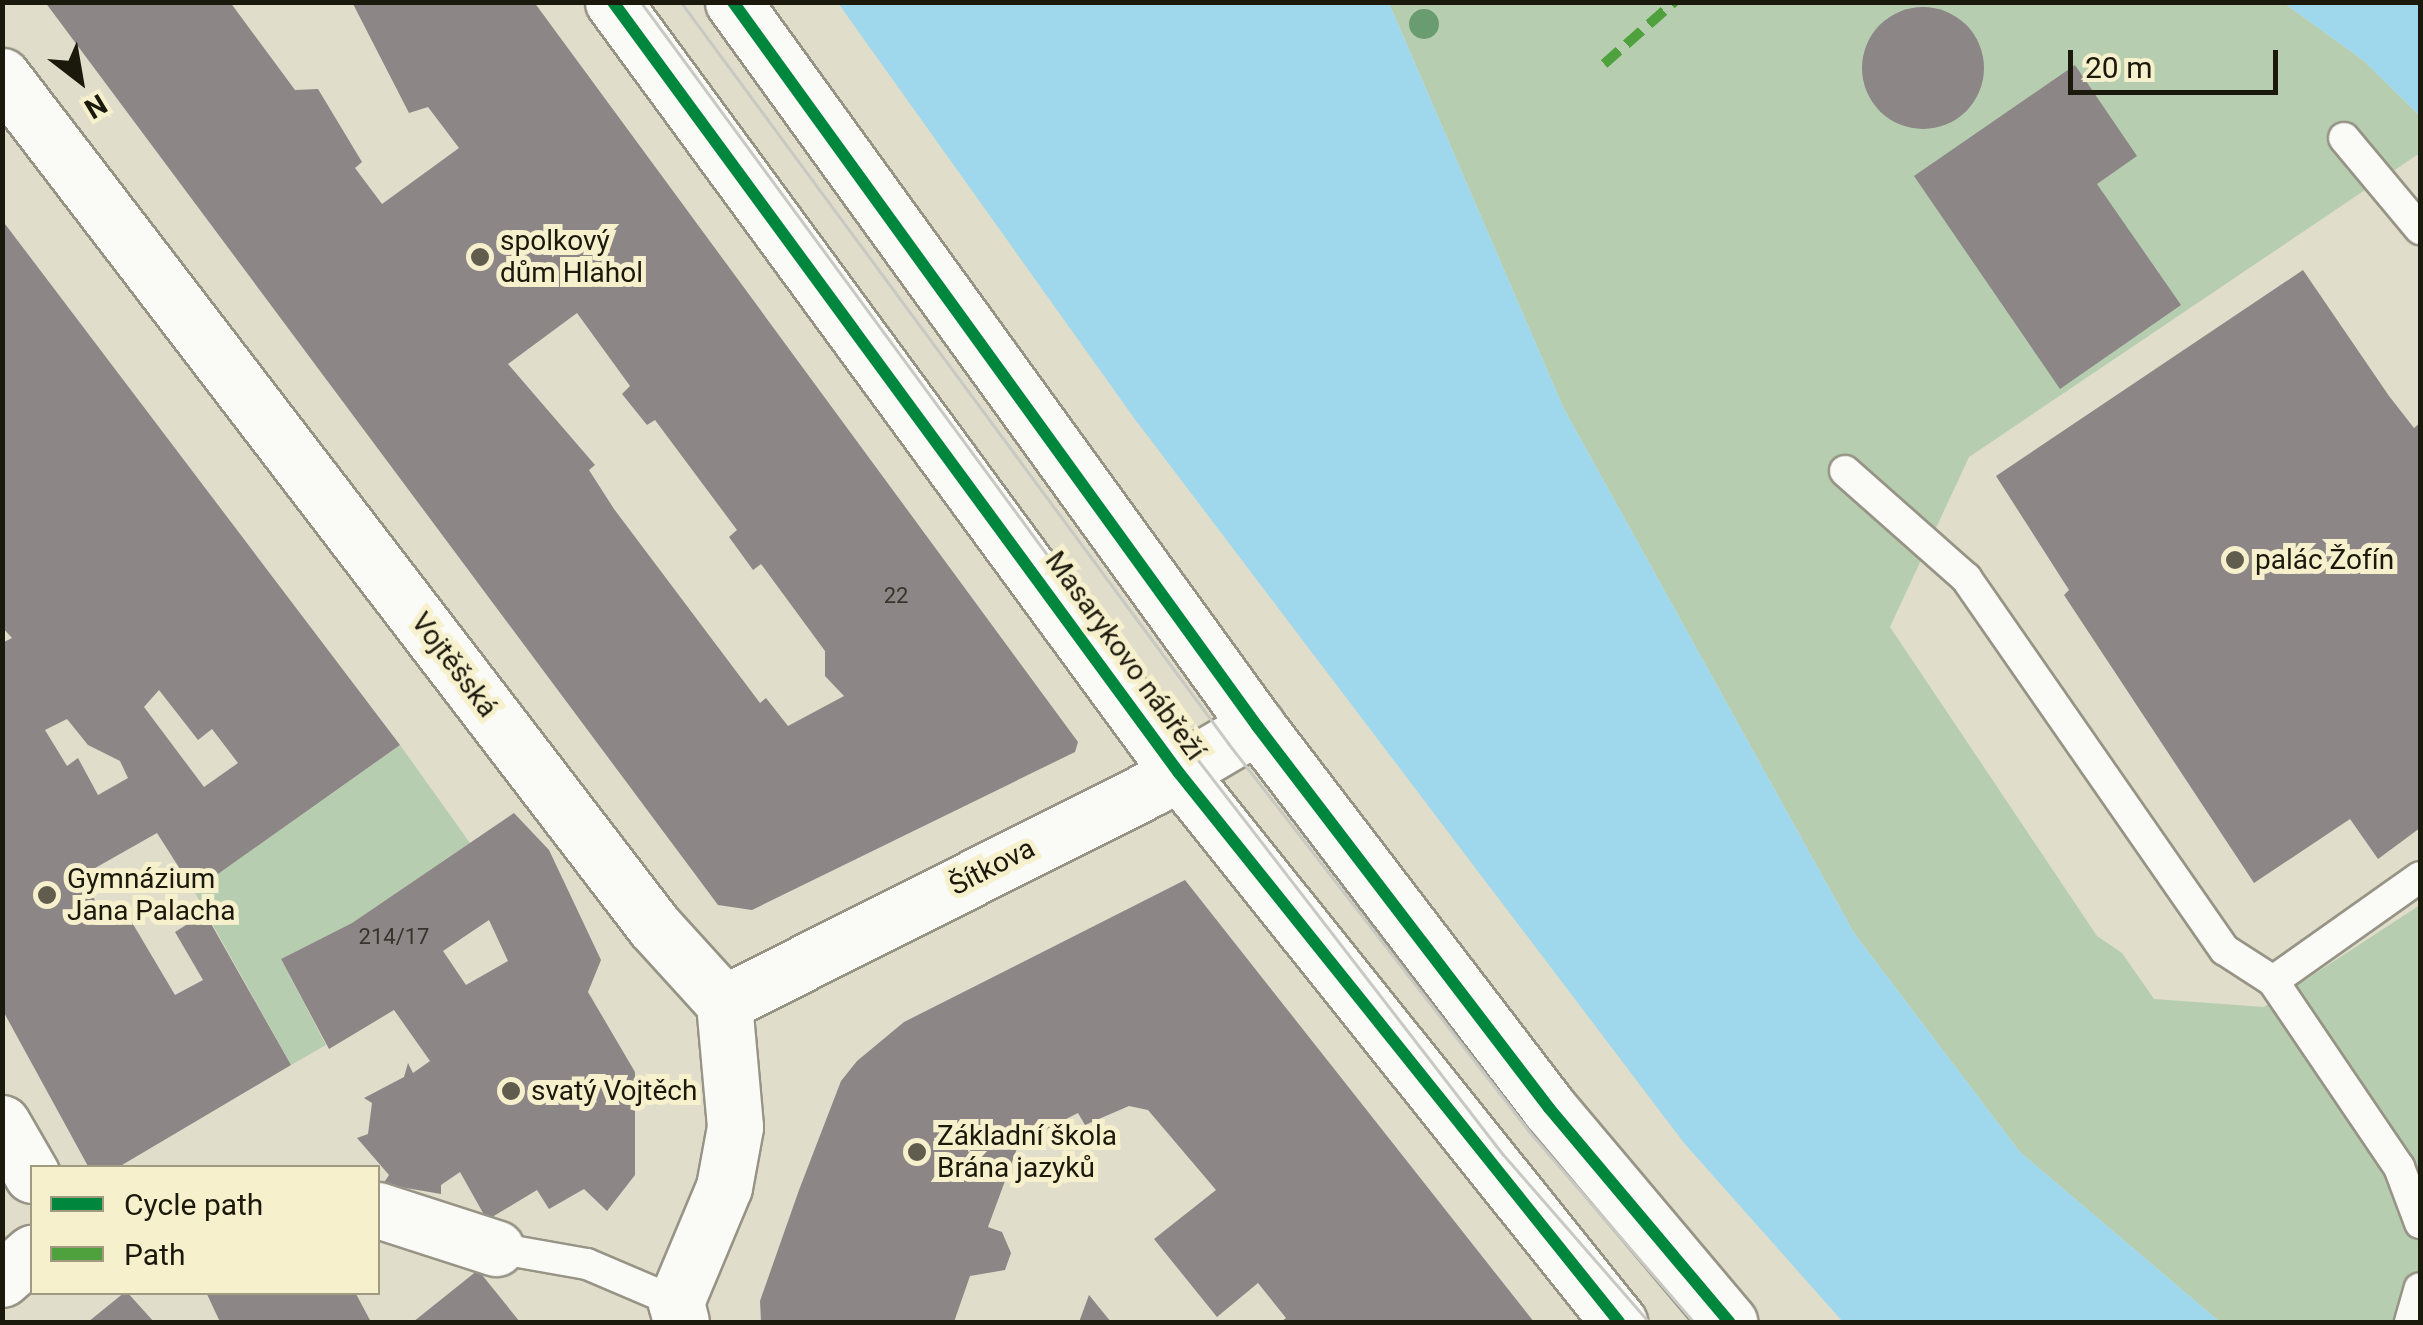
<!DOCTYPE html>
<html>
<head>
<meta charset="utf-8">
<style>
  body { margin:0 }
  #map { position:relative; width:2423px; height:1325px; overflow:hidden; background:#e0ddca; font-family:Roboto,sans-serif }
  div>[style] { position:absolute }
  .green>* { inset:0; background:#b6ceaf }
  .water>* { inset:0; background:#9fd8ec }
  .building>* { inset:0; background:#8c8687 }
  .round { border-radius:50% }
  .roads { filter:drop-shadow(2px 0 #979486) drop-shadow(-2px 0 #979486) drop-shadow(0 2px #979486) drop-shadow(0 -2px #979486) }
  .service>* { height:30px; margin:-15px; padding:0 15px; transform-origin:15px; border-radius:15px; background:#fafaf7 }
  .minor>* { height:55px; margin:-27.5px; padding:0 27.5px; transform-origin:27.5px; border-radius:27.5px; background:#fafaf7 }
  .tram>* { height:2.5px; margin:-1.25px; padding:0 1.25px; transform-origin:1.25px; border-radius:1.25px; background:#c9c9c3 }
  .quiet>* { height:10px; margin-top:-5px; transform-origin:0; background:repeating-linear-gradient(90deg,#4fa13e 0 20px,transparent 0 30px) }
  .cycleway>* { height:12px; margin:-6px; padding:0 6px; transform-origin:6px; border-radius:6px; background:#00873e }
  .trees>* { width:30px; height:30px; margin:-15px; border-radius:50%; background:#699c70 }
  .dots>* { width:28px; height:28px; translate:-50% -50%; box-sizing:border-box; border:5px solid #f7f0cd; border-radius:50% }
  span { translate:-50% -50%; white-space:nowrap; text-align:center; line-height:1.15; -webkit-text-stroke:10px #f7f0cd; paint-order:stroke }
  .number-label { font-size:22px; color:#37342b }
  .number-label span { -webkit-text-stroke-width:0 }
  .poi-label { font-size:28px; color:#1b180c }
  .left { translate:0 -50%; text-align:left }
  .street-label { font-size:28px; color:#1b180c }
  .frame { position:absolute; inset:0; border:5px solid #1b180c; pointer-events:none }
  .legend { position:absolute; left:30px; top:1165px; width:350px; height:130px; box-sizing:border-box; background:#f7f0cd; border:2px solid #9f9a80; margin:0; padding:12px 18px; list-style:none; font-size:30px; color:#1b180c }
  .legend li { display:flex; align-items:center; gap:20px; height:50px }
  .legend b { width:50px; border:2px solid #9f9a80 }
  .north { position:absolute; left:30px; top:30px; width:100px; height:100px; -webkit-text-stroke:8px #f7f0cd; paint-order:stroke; rotate:149deg; font-size:28px; font-weight:700; line-height:40px; text-align:center; color:#1b180c }
  .north::after { content:''; display:block; margin:auto; width:35px; height:45px; background:#1b180c; clip-path:polygon(50% 0,100% 100%,50% 72%,0 100%) }
  .scale { position:absolute; left:2068px; top:50px; width:210px; height:45px; box-sizing:border-box; border:5px solid #1b180c; border-top:0; padding-left:12px; font-size:30px; line-height:35px; white-space:nowrap; color:#1b180c; -webkit-text-stroke:8px #f7f0cd; paint-order:stroke }
</style>
</head>
<body>
<div id="map">
  <div class="green">
    <div style="clip-path:polygon(1389px 3px,2284px 3px,2364px 61px,2420px 116px,2420px 153px,1969px 457px,1890px 627px,2097px 936px,2122px 953px,2154px 999px,2264px 1007px,2420px 905px,2420px 1322px,2220px 1322px,2020px 1152px,1854px 933px,1564px 409px)"></div>
    <div style="clip-path:polygon(400px 745px,470px 843px,352px 923px,281px 959px,326px 1045px,291px 1065px,194px 891px)"></div>
  </div>
  <div class="water">
    <div style="clip-path:polygon(838px 3px,1389px 3px,1564px 409px,1854px 933px,2020px 1152px,2220px 1322px,1843px 1322px,1684px 1143px,1134px 418px)"></div>
    <div style="clip-path:polygon(2284px 3px,2420px 3px,2420px 116px,2364px 61px)"></div>
  </div>
  <div class="building">
    <div style="clip-path:polygon(evenodd,45px 2px,230px 2px,295px 90px,318px 89px,362px 162px,355px 168px,382px 204px,459px 148px,428px 107px,409px 113px,352px 2px,534px 2px,1078px 742px,1075px 752px,752px 910px,718px 905px,45px 2px,577px 313px,630px 386px,622px 394px,647px 425px,655px 420px,737px 530px,729px 537px,753px 570px,761px 564px,825px 651px,825px 676px,844px 696px,788px 726px,766px 698px,760px 703px,614px 509px,589px 470px,595px 465px,508px 364px,577px 313px)"></div>
    <div class="round" style="left:1862px;top:7px;width:122px;height:122px"></div>
    <div style="clip-path:polygon(2075px 65px,2137px 156px,2097px 184px,2181px 305px,2060px 389px,1914px 176px)"></div>
    <div style="clip-path:polygon(evenodd,2px 220px,400px 745px,194px 891px,157px 833px,81px 876px,109px 925px,127px 914px,175px 995px,203px 980px,175px 932px,205px 913px,291px 1065px,117px 1168px,89px 1168px,2px 1009px,2px 643px,12px 638px,2px 627px,2px 220px,159px 690px,198px 740px,212px 729px,238px 763px,204px 787px,144px 707px,159px 690px,2px 220px,67px 719px,88px 745px,120px 761px,128px 778px,98px 795px,78px 758px,67px 766px,45px 730px,67px 719px)"></div>
    <div style="clip-path:polygon(2303px 270px,2389px 396px,2414px 428px,2420px 423px,2420px 828px,2378px 859px,2350px 819px,2254px 883px,2064px 595px,2069px 590px,1996px 476px)"></div>
    <div style="clip-path:polygon(evenodd,514px 813px,549px 850px,601px 960px,588px 992px,635px 1072px,635px 1175px,607px 1211px,584px 1189px,549px 1209px,537px 1190px,487px 1220px,460px 1172px,441px 1185px,441px 1194px,383px 1184px,389px 1175px,357px 1138px,368px 1134px,372px 1103px,364px 1098px,404px 1077px,408px 1063px,413px 1073px,430px 1061px,394px 1010px,329px 1049px,281px 959px,352px 923px,514px 813px,489px 920px,508px 961px,466px 985px,443px 951px,489px 920px)"></div>
    <div style="clip-path:polygon(1185px 880px,1534px 1322px,1281px 1322px,1286px 1318px,1258px 1283px,1217px 1317px,1154px 1239px,1216px 1190px,1148px 1110px,1129px 1106px,1085px 1125px,1078px 1113px,1019px 1143px,988px 1227px,1002px 1232px,1011px 1253px,1005px 1270px,970px 1276px,954px 1322px,761px 1322px,760px 1301px,799px 1190px,841px 1081px,857px 1061px,904px 1022px)"></div>
    <div style="clip-path:polygon(478px 1270px,520px 1322px,413px 1322px)"></div>
    <div style="clip-path:polygon(127px 1292px,154px 1322px,88px 1322px,125px 1292px)"></div>
    <div style="clip-path:polygon(206px 1292px,355px 1292px,371px 1322px,220px 1322px)"></div>
    <div style="clip-path:polygon(1089px 1295px,1111px 1322px,1079px 1322px)"></div>
  </div>
  <div class="roads">
    <div class="service">
      <div style="left:2344px;top:138px;width:119px;rotate:50.1deg"></div>
      <div style="left:1845px;top:471px;width:162px;rotate:41.5deg"></div>
      <div style="left:1966px;top:578px;width:453px;rotate:55.2deg"></div>
      <div style="left:2225px;top:950px;width:57px;rotate:32.9deg"></div>
      <div style="left:2420px;top:877px;width:180px;rotate:144.7deg"></div>
      <div style="left:2273px;top:981px;width:225px;rotate:55.9deg"></div>
      <div style="left:2399px;top:1167px;width:60px;rotate:69.4deg"></div>
      <div style="left:496px;top:1248px;width:92px;rotate:10deg"></div>
      <div style="left:587px;top:1264px;width:97px;rotate:23.1deg"></div>
      <div style="left:2410px;top:1322px;width:35px;rotate:-74deg"></div>
    </div>
    <div class="minor">
      <div style="left:613px;top:2px;width:956px;rotate:53.72deg"></div>
      <div style="left:1179px;top:773px;width:704px;rotate:51.29deg"></div>
      <div style="left:733px;top:2px;width:894px;rotate:54.1deg"></div>
      <div style="left:1257px;top:726px;width:481px;rotate:52.6deg"></div>
      <div style="left:1549px;top:1108px;width:280px;rotate:49.9deg"></div>
      <div style="left:2px;top:76px;width:1071px;rotate:52.51deg"></div>
      <div style="left:654px;top:926px;width:104px;rotate:47.7deg"></div>
      <div style="left:724px;top:1003px;width:124px;rotate:84.9deg"></div>
      <div style="left:735px;top:1127px;width:61px;rotate:100.4deg"></div>
      <div style="left:724px;top:1187px;width:125px;rotate:112.7deg"></div>
      <div style="left:676px;top:1302px;width:21px;rotate:76deg"></div>
      <div style="left:724px;top:1003px;width:480px;rotate:-26.7deg"></div>
      <div style="left:1153px;top:787px;width:121px;rotate:-30.4deg"></div>
      <div style="left:2px;top:1123px;width:60px;rotate:60deg"></div>
      <div style="left:378px;top:1210px;width:124px;rotate:17.9deg"></div>
      <div style="left:2px;top:1279px;width:40px;rotate:-41deg"></div>
    </div>
  </div>
  <div class="tram">
    <div style="left:641px;top:2px;width:942px;rotate:53.68deg"></div>
    <div style="left:1199px;top:761px;width:497px;rotate:52.3deg"></div>
    <div style="left:1503px;top:1154px;width:223px;rotate:49deg"></div>
    <div style="left:681px;top:2px;width:922px;rotate:53.55deg"></div>
    <div style="left:1229px;top:744px;width:490px;rotate:52.2deg"></div>
    <div style="left:1529px;top:1131px;width:252px;rotate:49.2deg"></div>
  </div>
  <div class="quiet">
    <div style="left:1604px;top:64px;width:94px;rotate:-41.5deg"></div>
  </div>
  <div class="cycleway">
    <div style="left:613px;top:2px;width:956px;rotate:53.72deg"></div>
    <div style="left:1179px;top:773px;width:704px;rotate:51.29deg"></div>
    <div style="left:733px;top:2px;width:894px;rotate:54.1deg"></div>
    <div style="left:1257px;top:726px;width:481px;rotate:52.6deg"></div>
    <div style="left:1549px;top:1108px;width:280px;rotate:49.9deg"></div>
  </div>
  <div class="trees">
    <div style="left:1424px;top:24px"></div>
  </div>
  <div class="dots">
    <div style="left:480px;top:257px;background:#605d4e"></div>
    <div style="left:2235px;top:560px;background:#605d4e"></div>
    <div style="left:47px;top:895px;background:#605d4e"></div>
    <div style="left:511px;top:1091px;background:#605d4e"></div>
    <div style="left:917px;top:1152px;background:#605d4e"></div>
  </div>
  <div class="number-label">
    <span style="left:896px;top:596px">22</span>
    <span style="left:394px;top:937px">214/17</span>
  </div>
  <div class="poi-label">
    <span class="left" style="left:500px;top:257px">spolkový<br>dům Hlahol</span>
    <span class="left" style="left:2255px;top:560px">palác Žofín</span>
    <span class="left" style="left:67px;top:895px">Gymnázium<br>Jana Palacha</span>
    <span class="left" style="left:531px;top:1091px">svatý Vojtěch</span>
    <span class="left" style="left:937px;top:1152px">Základní škola<br>Brána jazyků</span>
  </div>
  <div class="street-label">
    <span style="left:1125px;top:656px;rotate:54deg">Masarykovo nábřeží</span>
    <span style="left:454px;top:665px;rotate:53deg">Vojtěšská</span>
    <span style="left:992px;top:867px;rotate:-27deg">Šítkova</span>
  </div>
  <div class="frame"></div>
  <ul class="legend">
  <li><b style="height:12px;background:#00873e"></b>Cycle path</li>
  <li><b style="height:12px;background:#4fa13e"></b>Path</li>
  </ul>
  <div class="north">N</div>
  <div class="scale">20 m</div>
</div>
</body>
</html>
